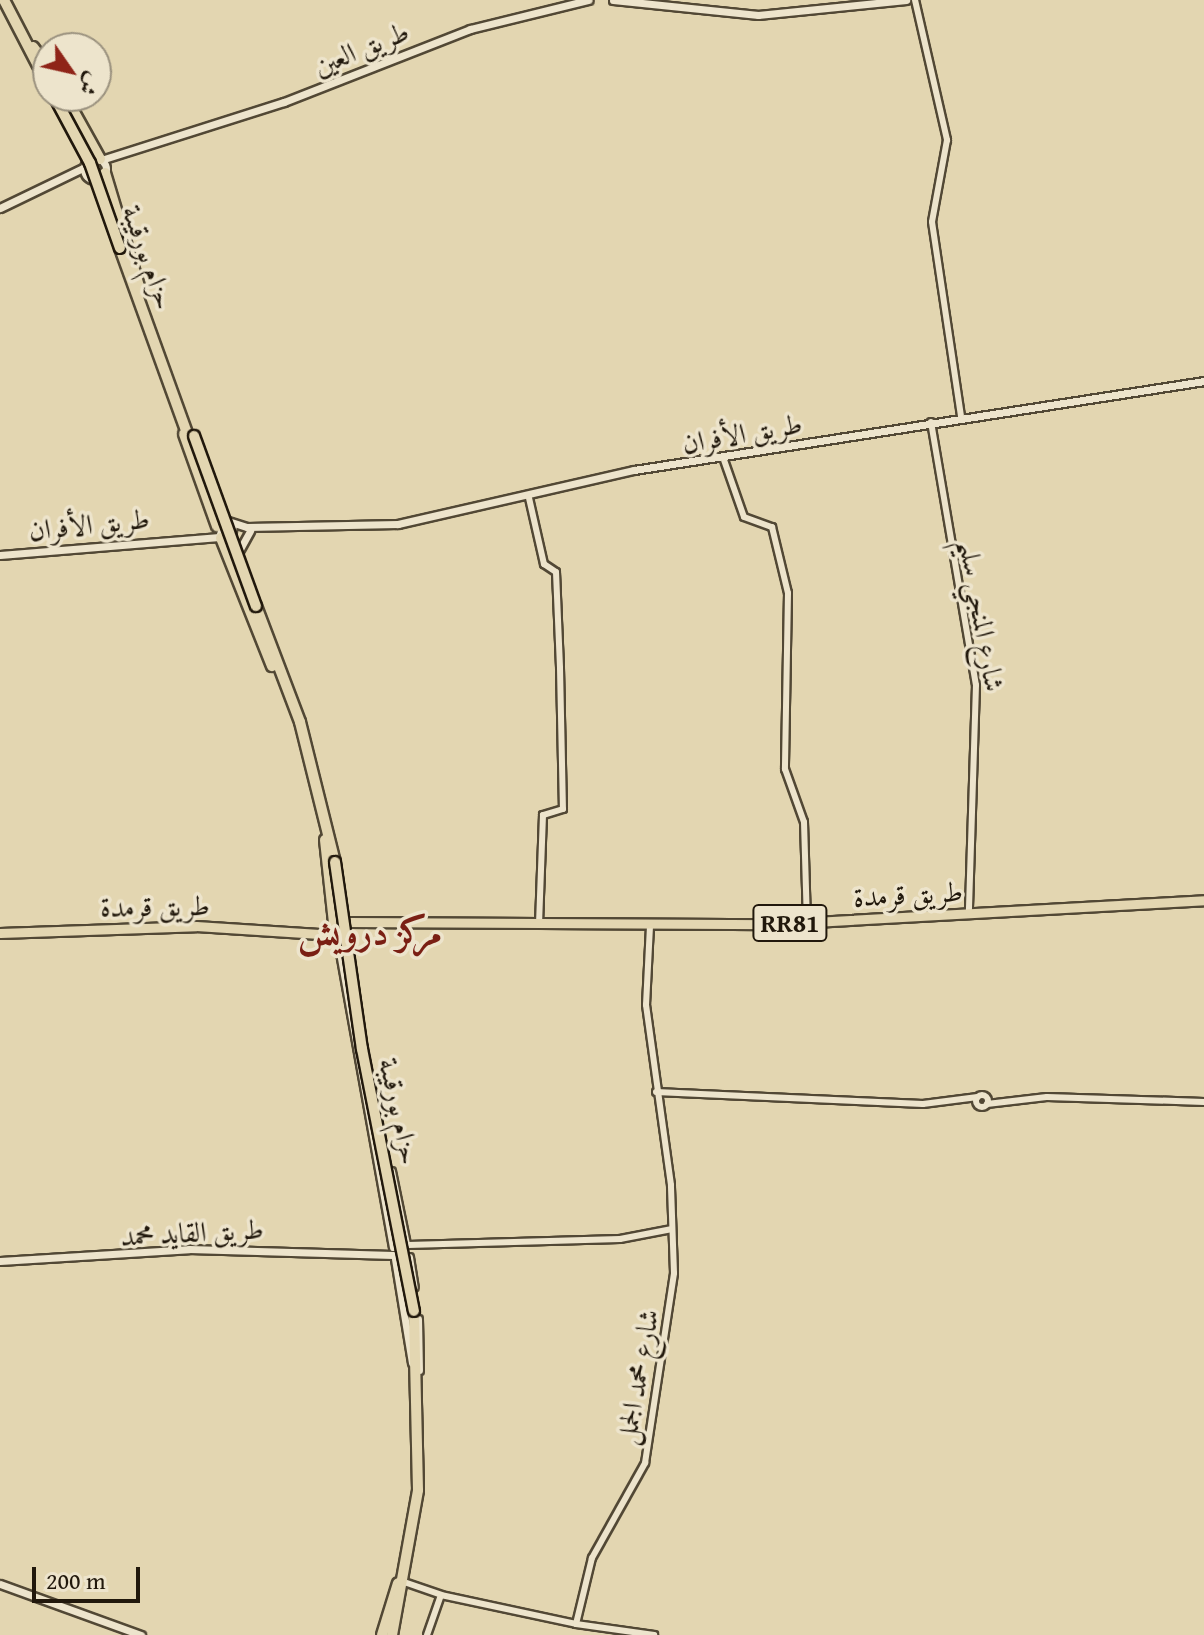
<!DOCTYPE html>
<html>
<head>
<meta charset="utf-8">
<style>
  body { margin:0 }
  #map { position:relative; width:1204px; height:1635px; overflow:hidden; background:#e3d6b1; font-family:"Gentium Book Plus",Amiri,serif }
  div>[style] { position:absolute }
  .roads { filter:drop-shadow(2px 0 #524835) drop-shadow(-2px 0 #524835) drop-shadow(0 2px #524835) drop-shadow(0 -2px #524835) }
  .tertiary>* { height:6px; margin:-3px; padding:0 3px; transform-origin:3px; border-radius:3px; background:#ede4cc }
  .tertiary>.ring { margin:-3px; padding:0; box-sizing:content-box; background:none; border:6px solid #ede4cc; border-radius:50% }
  .secondary>* { height:7px; margin:-3.5px; padding:0 3.5px; transform-origin:3.5px; border-radius:3.5px; background:#ede4cc }
  .secondary>.ring { margin:-3.5px; padding:0; box-sizing:content-box; background:none; border:7px solid #ede4cc; border-radius:50% }
  .primary>* { height:9px; margin:-4.5px; padding:0 4.5px; transform-origin:4.5px; border-radius:4.5px; background:#e3d6b1 }
  .trunk>* { height:10px; margin:-5px; padding:0 5px; transform-origin:5px; border-radius:5px; background:#e3d6b1 }
  .bridges { filter:drop-shadow(2px 0 #21180c) drop-shadow(-2px 0 #21180c) drop-shadow(0 2px #21180c) drop-shadow(0 -2px #21180c) }
  .trunk-bridge>* { height:10px; margin:-5px; padding:0 5px; transform-origin:5px; border-radius:5px; background:#e3d6b1 }
  span { translate:-50% -50%; white-space:nowrap; text-align:center; line-height:1.15; -webkit-text-stroke:7px #ede4cc; paint-order:stroke }
  .shield-label span { padding:2px 6px; background:#ede4cc; border:2px solid; border-radius:6px; -webkit-text-stroke-width:0 }
  .shield-label { font-size:26px; color:#21180c; font-weight:700 }
  .street-label { font-size:28px; color:#21180c }
  .district-label { font-size:36px; color:#7a1f14; font-weight:700 }
  .north { position:absolute; left:32px; top:32px; width:80px; height:80px; box-sizing:border-box; background:#ede4cc; border:2px solid #9b927f; border-radius:50%; rotate:124deg; font-size:22px; font-weight:700; line-height:32px; text-align:center; color:#21180c }
  .north::after { content:''; display:block; margin:auto; width:28px; height:36px; background:#8f2418; clip-path:polygon(50% 0,100% 100%,50% 72%,0 100%) }
  .scale { position:absolute; left:32px; top:1567px; width:108px; height:36px; box-sizing:border-box; border:4px solid #21180c; border-top:0; padding-left:10px; font-size:24px; line-height:28px; white-space:nowrap; color:#21180c; -webkit-text-stroke:6px #ede4cc; paint-order:stroke }
</style>
</head>
<body>
<div id="map">
  <div class="roads">
    <div class="tertiary">
      <div style="left:915px;top:0;width:144px;rotate:77.1deg"></div>
      <div style="left:947px;top:140px;width:83px;rotate:100.4deg"></div>
      <div style="left:932px;top:222px;width:197px;rotate:81.5deg"></div>
      <div style="left:931px;top:422px;width:267px;rotate:80.3deg"></div>
      <div style="left:976px;top:685px;width:227px;rotate:91.8deg"></div>
      <div style="left:724px;top:460px;width:60px;rotate:70.7deg"></div>
      <div style="left:744px;top:517px;width:30px;rotate:20deg"></div>
      <div style="left:772px;top:527px;width:68px;rotate:76.4deg"></div>
      <div style="left:788px;top:593px;width:176px;rotate:91deg"></div>
      <div style="left:785px;top:769px;width:56px;rotate:70.3deg"></div>
      <div style="left:804px;top:822px;width:100px;rotate:88.3deg"></div>
      <div style="left:529px;top:498px;width:68px;rotate:77.2deg"></div>
      <div style="left:544px;top:564px;width:14px;rotate:34deg"></div>
      <div style="left:556px;top:572px;width:96px;rotate:87.6deg"></div>
      <div style="left:560px;top:668px;width:141px;rotate:88.8deg"></div>
      <div style="left:563px;top:809px;width:21px;rotate:163deg"></div>
      <div style="left:543px;top:815px;width:110px;rotate:92.1deg"></div>
      <div style="left:656px;top:1092px;width:267px;rotate:2.6deg"></div>
      <div style="left:923px;top:1104px;width:55px;rotate:-7.3deg"></div>
      <div class="ring" style="left:976px;top:1095px;width:6px;height:6px"></div>
      <div style="left:987px;top:1104px;width:60px;rotate:-6.7deg"></div>
      <div style="left:1047px;top:1097px;width:157px;rotate:1.8deg"></div>
      <div style="left:408px;top:1245px;width:212px;rotate:-1.6deg"></div>
      <div style="left:620px;top:1239px;width:53px;rotate:-10.9deg"></div>
      <div style="left:404px;top:1582px;width:39px;rotate:19deg"></div>
      <div style="left:576px;top:1624px;width:79px;rotate:8deg"></div>
      <div style="left:427px;top:1635px;width:42px;rotate:-70.7deg"></div>
      <div style="left:441px;top:1595px;width:138px;rotate:12.1deg"></div>
      <div style="left:576px;top:1624px;width:68px;rotate:-76.4deg"></div>
      <div style="left:592px;top:1558px;width:109px;rotate:-60.8deg"></div>
      <div style="left:645px;top:1463px;width:192px;rotate:-81.3deg"></div>
      <div style="left:674px;top:1273px;width:88px;rotate:-92deg"></div>
      <div style="left:671px;top:1185px;width:182px;rotate:-97.9deg"></div>
      <div style="left:646px;top:1005px;width:80px;rotate:-87.1deg"></div>
    </div>
    <div class="secondary">
      <div style="left:613px;top:0;width:146px;rotate:5.9deg"></div>
      <div style="left:758px;top:15px;width:149px;rotate:-5.8deg"></div>
      <div class="ring" style="left:84px;top:158px;width:15px;height:15px"></div>
      <div style="left:101px;top:160px;width:192px;rotate:-17.6deg"></div>
      <div style="left:284px;top:102px;width:200px;rotate:-21.4deg"></div>
      <div style="left:470px;top:29px;width:122px;rotate:-13.8deg"></div>
      <div style="left:0;top:208px;width:94px;rotate:-25.8deg"></div>
      <div style="left:233px;top:524px;width:14px;rotate:98deg"></div>
      <div style="left:231px;top:538px;width:12px;rotate:-175deg"></div>
      <div style="left:219px;top:537px;width:18px;rotate:-71deg"></div>
      <div style="left:225px;top:520px;width:23px;rotate:18deg"></div>
      <div style="left:247px;top:527px;width:151px;rotate:-1.1deg"></div>
      <div style="left:398px;top:524px;width:242px;rotate:-12.9deg"></div>
      <div style="left:634px;top:470px;width:577px;rotate:-8.87deg"></div>
      <div style="left:240px;top:549px;width:21px;rotate:-61deg"></div>
      <div style="left:0;top:555px;width:220px;rotate:-4.7deg"></div>
      <div style="left:337px;top:936px;width:316px;rotate:79.8deg"></div>
      <div style="left:391px;top:1171px;width:75px;rotate:78.4deg"></div>
      <div style="left:409px;top:1257px;width:30px;rotate:81deg"></div>
      <div style="left:395px;top:1259px;width:105px;rotate:80.7deg"></div>
      <div style="left:0;top:1261px;width:189px;rotate:-3.6deg"></div>
      <div style="left:189px;top:1249px;width:204px;rotate:1.7deg"></div>
      <div style="left:418px;top:1319px;width:51px;rotate:88.9deg"></div>
      <div style="left:0;top:1584px;width:150px;rotate:19.9deg"></div>
    </div>
    <div class="primary">
      <div style="left:348px;top:922px;width:430px;rotate:0.3deg"></div>
      <div style="left:778px;top:924px;width:427px;rotate:-3.2deg"></div>
      <div style="left:0;top:933px;width:196px;rotate:-2deg"></div>
      <div style="left:196px;top:926px;width:139px;rotate:3.7deg"></div>
    </div>
    <div class="trunk">
      <div style="left:4px;top:0;width:96px;rotate:62.6deg"></div>
      <div style="left:33px;top:47px;width:25px;rotate:53deg"></div>
      <div style="left:65px;top:96px;width:72px;rotate:60.9deg"></div>
      <div style="left:105px;top:173px;width:125px;rotate:73.3deg"></div>
      <div style="left:120px;top:248px;width:203px;rotate:70.1deg"></div>
      <div style="left:184px;top:434px;width:98px;rotate:70.3deg"></div>
      <div style="left:221px;top:538px;width:138px;rotate:68.3deg"></div>
      <div style="left:256px;top:606px;width:124px;rotate:69.2deg"></div>
      <div style="left:300px;top:722px;width:144px;rotate:76deg"></div>
      <div style="left:325px;top:840px;width:83px;rotate:83.8deg"></div>
      <div style="left:382px;top:1635px;width:54px;rotate:-72.9deg"></div>
      <div style="left:392px;top:1635px;width:147px;rotate:-79.8deg"></div>
      <div style="left:418px;top:1490px;width:179px;rotate:-91.3deg"></div>
    </div>
  </div>
  <div class="bridges">
    <div class="trunk-bridge">
      <div style="left:54px;top:96px;width:76px;rotate:61.8deg"></div>
      <div style="left:90px;top:163px;width:90px;rotate:70.6deg"></div>
      <div style="left:194px;top:436px;width:181px;rotate:70deg"></div>
      <div style="left:335px;top:862px;width:189px;rotate:81.8deg"></div>
      <div style="left:362px;top:1049px;width:267px;rotate:78.8deg"></div>
    </div>
  </div>
  <div class="shield-label">
    <span style="left:790px;top:923px">RR81</span>
  </div>
  <div class="street-label">
    <span style="left:361px;top:48px;rotate:-22deg">طريق العين</span>
    <span style="left:149px;top:257px;rotate:71deg">حزام بورقيبة</span>
    <span style="left:742px;top:433px;rotate:-10deg">طريق الأفران</span>
    <span style="left:89px;top:524px;rotate:-6deg">طريق الأفران</span>
    <span style="left:982px;top:615px;rotate:80deg">شارع المنجي سليم</span>
    <span style="left:908px;top:894px;rotate:-3deg">طريق قرمدة</span>
    <span style="left:155px;top:906px;rotate:-1deg">طريق قرمدة</span>
    <span style="left:400px;top:1111px;rotate:78deg">حزام بورقيبة</span>
    <span style="left:192px;top:1232px;rotate:-3deg">طريق القايد محمد</span>
    <span style="left:637px;top:1377px;rotate:-80deg">شارع محمد الجمل</span>
  </div>
  <div class="district-label">
    <span style="left:370px;top:931px">مركز درويش</span>
  </div>
  <div class="north">ش</div>
  <div class="scale">200 m</div>
</div>
</body>
</html>
